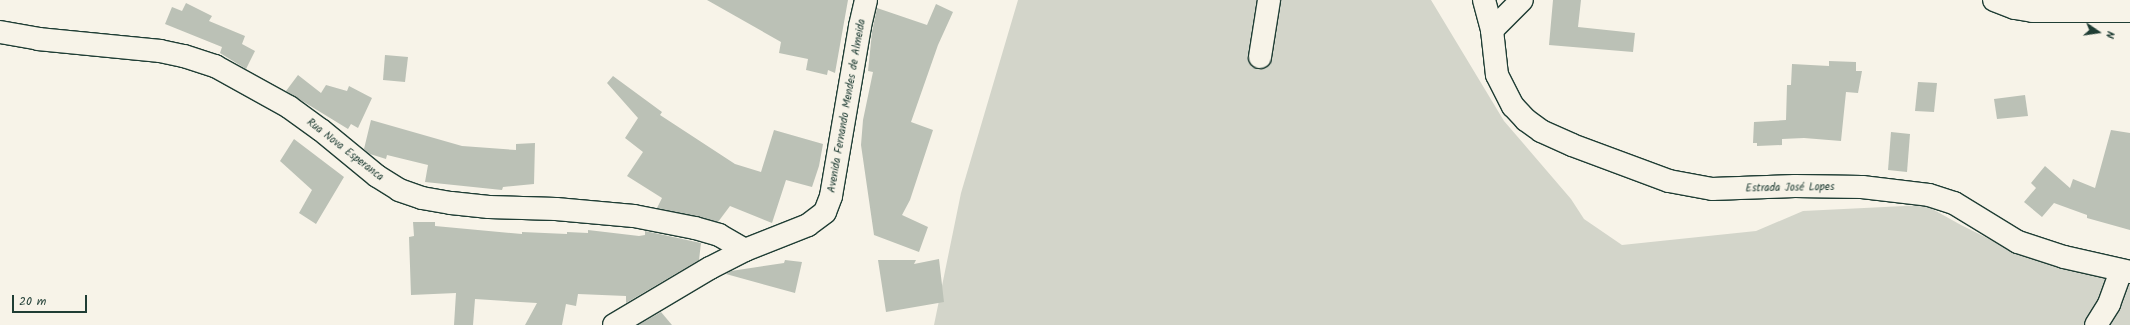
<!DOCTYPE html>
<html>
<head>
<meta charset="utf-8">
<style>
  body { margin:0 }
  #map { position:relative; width:2130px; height:325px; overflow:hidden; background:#f7f3e8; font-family:Kalam,sans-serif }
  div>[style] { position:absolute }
  .green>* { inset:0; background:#d3d5ca }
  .building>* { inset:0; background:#bbc1b6 }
  .roads { filter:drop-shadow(1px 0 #1f3d34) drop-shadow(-1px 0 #1f3d34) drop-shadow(0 1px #1f3d34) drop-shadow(0 -1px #1f3d34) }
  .minor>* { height:22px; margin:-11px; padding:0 11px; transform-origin:11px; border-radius:11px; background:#f7f3e8 }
  .tertiary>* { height:22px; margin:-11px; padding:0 11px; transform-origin:11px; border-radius:11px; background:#f7f3e8 }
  span { translate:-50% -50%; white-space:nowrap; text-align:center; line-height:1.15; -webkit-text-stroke:3px #f7f3e8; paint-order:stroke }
  .street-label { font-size:11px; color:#1f3d34 }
  .north { position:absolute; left:2078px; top:12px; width:40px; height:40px; -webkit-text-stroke:3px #f7f3e8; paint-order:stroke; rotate:103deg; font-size:11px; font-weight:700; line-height:16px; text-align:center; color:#1f3d34 }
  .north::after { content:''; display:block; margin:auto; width:14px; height:18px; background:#1f3d34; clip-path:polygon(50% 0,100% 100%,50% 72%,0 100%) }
  .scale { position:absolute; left:12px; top:295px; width:75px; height:18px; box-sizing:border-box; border:2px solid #1f3d34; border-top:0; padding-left:5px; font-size:12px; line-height:14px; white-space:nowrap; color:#1f3d34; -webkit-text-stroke:3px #f7f3e8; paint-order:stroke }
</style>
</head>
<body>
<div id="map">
  <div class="green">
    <div style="clip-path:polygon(1018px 0,1431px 0,1504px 121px,1571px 199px,1584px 219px,1622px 245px,1756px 231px,1803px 211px,1925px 205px,1961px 225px,1995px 242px,2073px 268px,2130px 270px,2130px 325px,934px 325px,961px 193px)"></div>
  </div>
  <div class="building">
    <div style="clip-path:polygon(707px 0,848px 0,835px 73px,828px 70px,827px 75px,806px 70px,808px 59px,779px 53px,781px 42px)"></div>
    <div style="clip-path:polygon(1553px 0,1581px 0,1578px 27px,1635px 33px,1633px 52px,1549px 45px)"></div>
    <div style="clip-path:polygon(186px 3px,212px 16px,209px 21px,245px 36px,242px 44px,255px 51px,246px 69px,220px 53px,222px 47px,165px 24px,172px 7px,182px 11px)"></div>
    <div style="clip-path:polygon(936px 4px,953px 12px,938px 45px,911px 122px,933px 130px,910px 200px,902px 215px,928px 227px,919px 252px,874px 235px,861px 145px,863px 120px,873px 72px,868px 71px,872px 32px,877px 8px,927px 25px)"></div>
    <div style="clip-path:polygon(385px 55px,408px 57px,405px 82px,383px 80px)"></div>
    <div style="clip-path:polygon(1829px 61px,1856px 62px,1856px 71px,1862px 71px,1858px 93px,1846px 92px,1841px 141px,1804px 138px,1782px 139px,1782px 145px,1757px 146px,1757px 143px,1753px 143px,1754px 122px,1786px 120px,1787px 85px,1791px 85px,1792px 64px,1829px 66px)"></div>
    <div style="clip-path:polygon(298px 75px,321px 93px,326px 85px,347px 91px,349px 86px,372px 98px,358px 128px,351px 124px,348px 129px,286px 91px)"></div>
    <div style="clip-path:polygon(613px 76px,662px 112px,660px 115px,735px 164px,761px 172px,774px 130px,823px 144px,819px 166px,812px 187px,786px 180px,772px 223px,730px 206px,718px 222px,657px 208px,662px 198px,627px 176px,643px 152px,625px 138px,638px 118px,607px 83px)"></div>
    <div style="clip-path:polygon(1918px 82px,1937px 83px,1934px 112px,1915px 111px)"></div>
    <div style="clip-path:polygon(2025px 95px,2028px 116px,1997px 119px,1994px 99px)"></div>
    <div style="clip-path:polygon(371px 120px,462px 146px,516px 150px,516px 144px,535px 143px,534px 184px,503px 187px,502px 190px,425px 182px,428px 165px,387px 155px,386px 159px,370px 154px,364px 149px)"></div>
    <div style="clip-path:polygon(2111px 130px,2130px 133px,2130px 230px,2087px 218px,2087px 215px,2054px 203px,2042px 217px,2024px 202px,2036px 188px,2031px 183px,2045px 166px,2070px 188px,2073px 179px,2095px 188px)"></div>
    <div style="clip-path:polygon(1891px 132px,1910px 134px,1907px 172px,1888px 170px)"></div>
    <div style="clip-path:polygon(294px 139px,344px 177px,316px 224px,299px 213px,312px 190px,280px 161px)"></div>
    <div style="clip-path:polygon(413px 222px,435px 222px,435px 226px,522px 234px,522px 232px,567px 234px,567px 232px,588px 233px,588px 230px,639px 236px,645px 235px,645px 231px,701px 243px,699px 260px,626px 303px,626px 296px,578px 294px,576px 306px,566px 304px,562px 325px,525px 325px,537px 303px,475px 299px,473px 325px,454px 325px,456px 293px,411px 295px,409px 237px,414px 236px)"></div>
    <div style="clip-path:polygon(939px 259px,944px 302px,886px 312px,878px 260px,916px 260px,914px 264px)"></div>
    <div style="clip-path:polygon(785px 260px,802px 262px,795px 293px,726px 274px,731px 271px,784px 263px)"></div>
    <div style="clip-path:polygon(661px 312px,672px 325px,638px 325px)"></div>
  </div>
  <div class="roads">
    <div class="minor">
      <div style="left:1484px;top:0;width:31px;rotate:75deg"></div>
      <div style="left:1492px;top:30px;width:45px;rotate:83.7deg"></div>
      <div style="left:1497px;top:75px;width:35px;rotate:63deg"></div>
      <div style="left:1513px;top:106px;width:19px;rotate:47deg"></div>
      <div style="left:1526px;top:120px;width:19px;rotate:36deg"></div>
      <div style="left:1541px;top:131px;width:34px;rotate:24deg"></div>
      <div style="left:1572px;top:145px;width:103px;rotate:20.4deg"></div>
      <div style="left:1669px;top:181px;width:44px;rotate:10.5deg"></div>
      <div style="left:1712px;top:189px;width:83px;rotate:-2.1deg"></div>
      <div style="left:1795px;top:186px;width:67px;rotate:0.9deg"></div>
      <div style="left:1862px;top:187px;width:67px;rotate:6.8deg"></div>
      <div style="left:1929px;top:195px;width:26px;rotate:18deg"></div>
      <div style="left:1954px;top:203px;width:75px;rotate:31.4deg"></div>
      <div style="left:2018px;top:242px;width:48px;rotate:18.1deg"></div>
      <div style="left:2064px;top:257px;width:68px;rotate:12.8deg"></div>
      <div style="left:1994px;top:0;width:22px;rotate:21deg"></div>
      <div style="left:2015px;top:8px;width:18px;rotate:9deg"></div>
      <div style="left:2033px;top:11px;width:97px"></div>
      <div style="left:1492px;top:30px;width:42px;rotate:-45deg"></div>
      <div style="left:0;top:32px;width:39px;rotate:10deg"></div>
      <div style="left:38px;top:39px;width:123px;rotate:5.6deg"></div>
      <div style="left:160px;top:51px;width:25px;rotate:12deg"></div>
      <div style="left:184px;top:56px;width:33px;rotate:18deg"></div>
      <div style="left:215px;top:66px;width:85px;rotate:29deg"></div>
      <div style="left:289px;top:107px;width:39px;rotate:36deg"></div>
      <div style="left:321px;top:130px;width:72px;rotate:39.4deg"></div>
      <div style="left:377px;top:176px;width:26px;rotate:32deg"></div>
      <div style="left:399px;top:190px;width:24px;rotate:19deg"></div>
      <div style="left:422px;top:198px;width:29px;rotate:10deg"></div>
      <div style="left:451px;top:203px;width:38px;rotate:6deg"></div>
      <div style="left:489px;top:207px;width:67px;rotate:1.7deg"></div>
      <div style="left:556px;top:209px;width:78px;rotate:5.1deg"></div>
      <div style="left:634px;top:216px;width:62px;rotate:11.1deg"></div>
      <div style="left:695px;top:228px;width:25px;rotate:16deg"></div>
      <div style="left:719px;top:235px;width:30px;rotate:30deg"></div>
      <div style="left:1260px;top:57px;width:58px;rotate:-81deg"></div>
      <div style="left:2096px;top:325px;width:25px;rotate:-58deg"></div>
      <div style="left:2109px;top:304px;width:35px;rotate:-70deg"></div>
    </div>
    <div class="tertiary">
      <div style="left:614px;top:325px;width:112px;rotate:-30.7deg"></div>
      <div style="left:710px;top:268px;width:39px;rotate:-27deg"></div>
      <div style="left:745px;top:250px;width:68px;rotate:-21.6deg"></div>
      <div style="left:808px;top:225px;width:21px;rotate:-37deg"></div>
      <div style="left:825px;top:212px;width:17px;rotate:-69deg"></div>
      <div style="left:831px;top:196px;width:172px;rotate:-80.3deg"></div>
      <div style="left:860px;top:26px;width:27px;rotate:-77deg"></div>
    </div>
  </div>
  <div class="street-label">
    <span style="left:847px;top:106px;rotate:-80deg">Avenida Fernando Mendes de Almeida</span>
    <span style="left:345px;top:150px;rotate:38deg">Rua Nova Esperanca</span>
    <span style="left:1790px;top:188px;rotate:-1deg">Estrada José Lopes</span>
  </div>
  <div class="north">N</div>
  <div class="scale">20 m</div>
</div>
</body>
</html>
